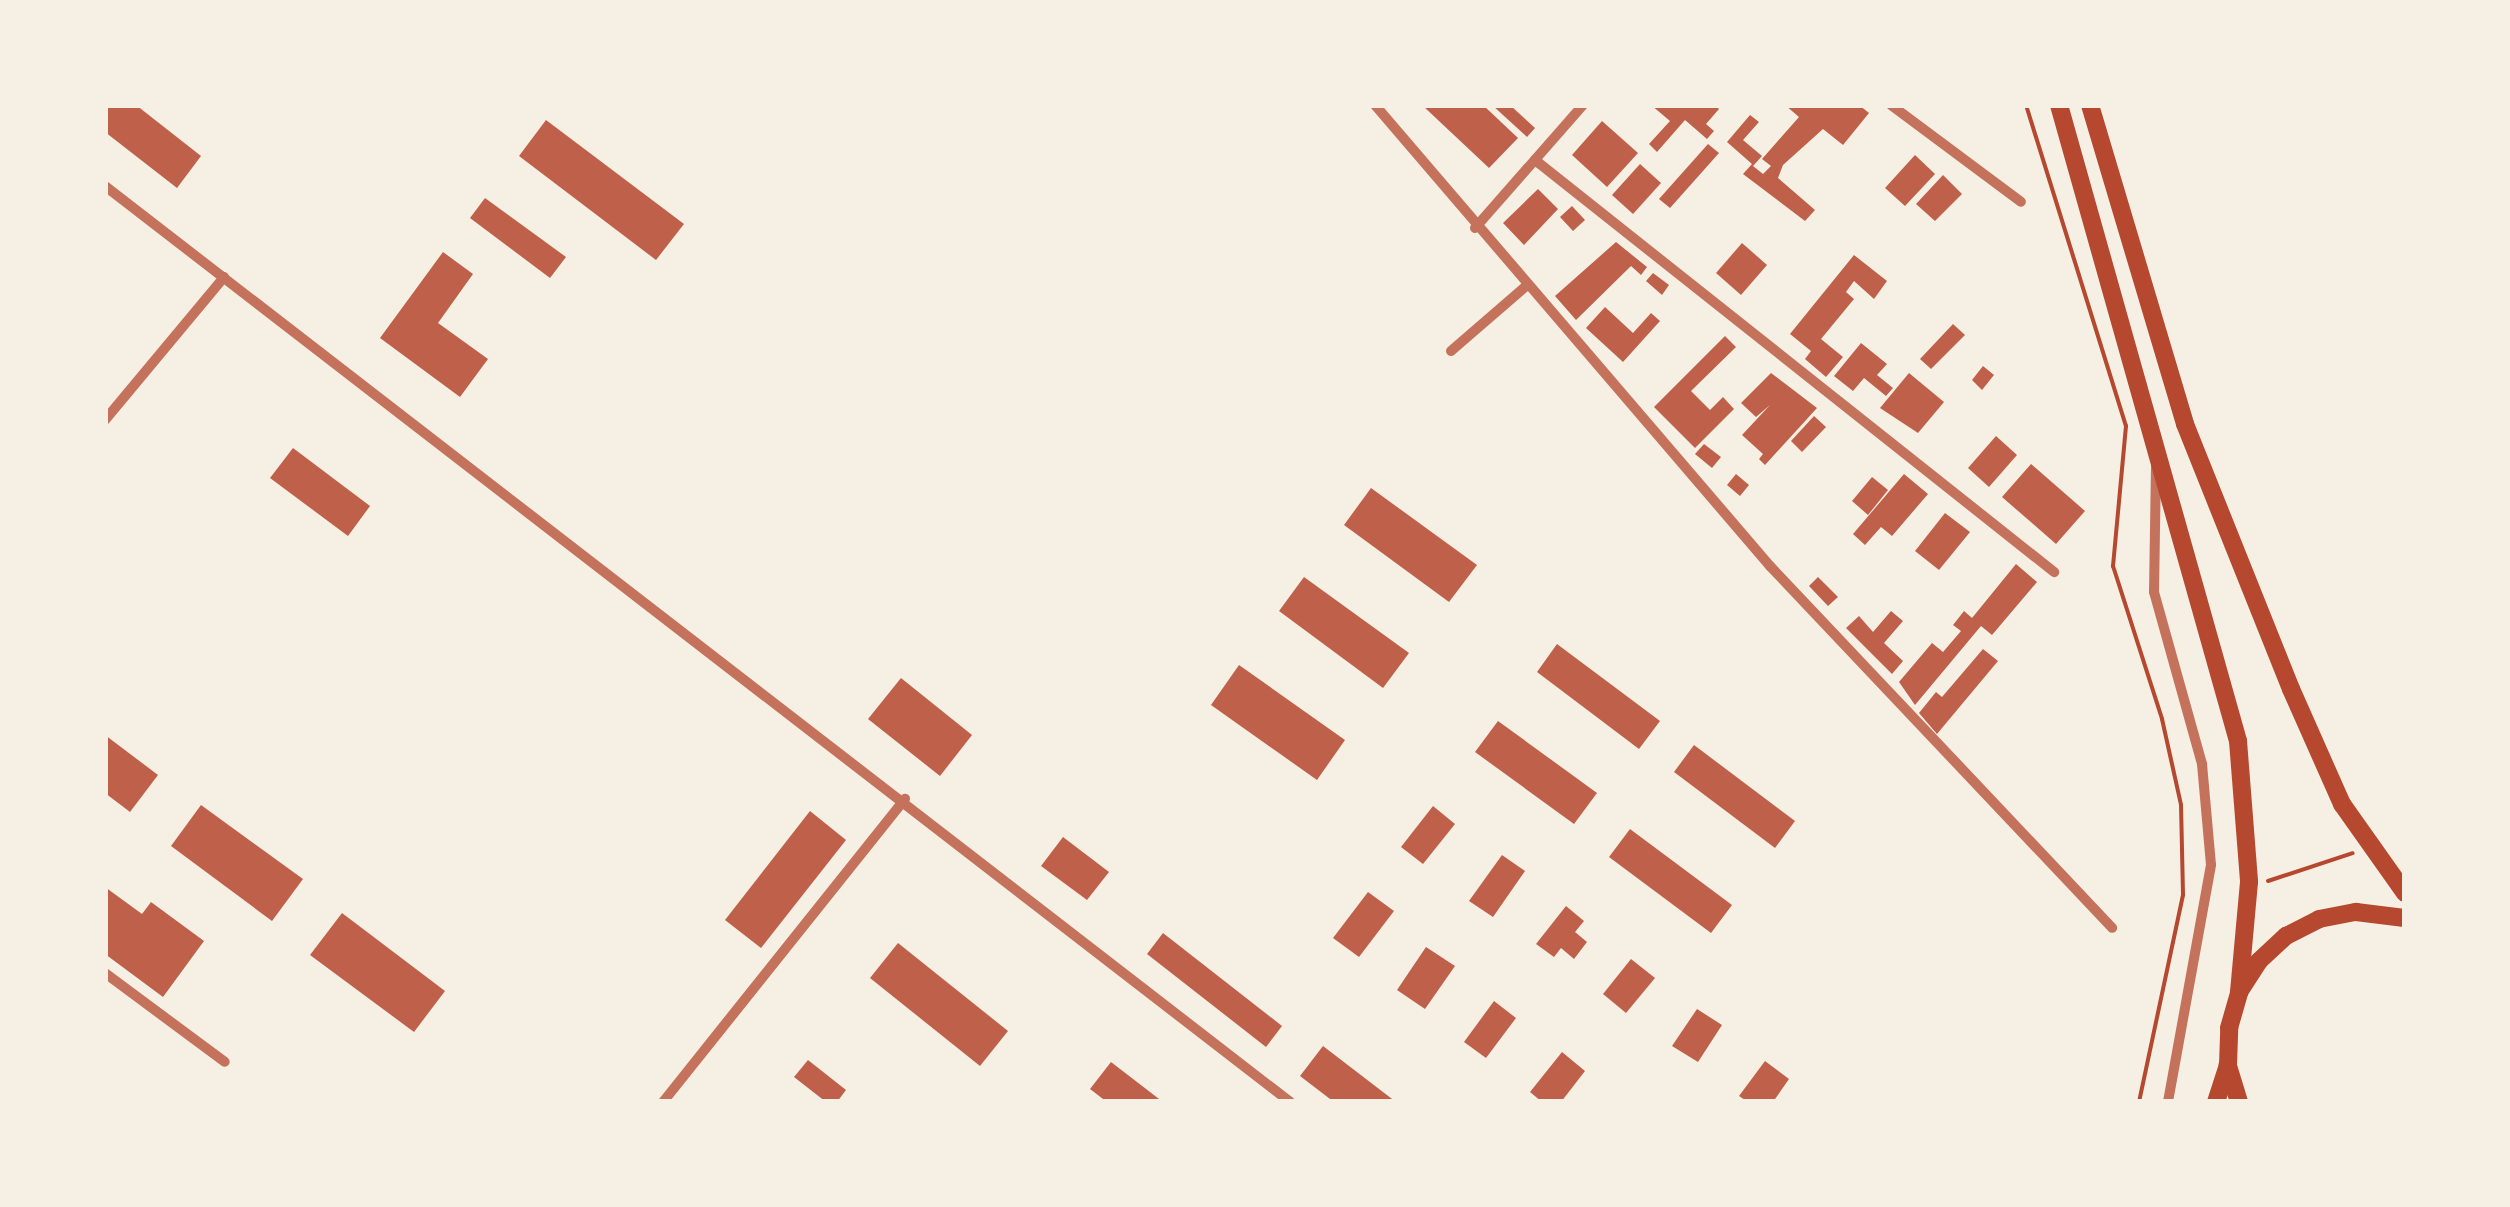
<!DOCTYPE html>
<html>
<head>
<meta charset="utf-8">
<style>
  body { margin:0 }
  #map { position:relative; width:2510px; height:1207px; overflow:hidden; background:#f6efe4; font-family:Commissioner,sans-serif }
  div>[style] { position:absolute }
  .building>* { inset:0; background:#bf614a }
  .path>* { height:4px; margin:-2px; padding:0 2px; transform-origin:2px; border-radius:2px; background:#b5482f }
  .minor>* { height:10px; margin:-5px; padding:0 5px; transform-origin:5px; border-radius:5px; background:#c5725c }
  .secondary>* { height:18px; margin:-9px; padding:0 9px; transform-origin:9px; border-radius:9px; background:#b5482f }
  span { translate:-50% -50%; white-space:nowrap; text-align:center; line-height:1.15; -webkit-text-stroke:9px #f6efe4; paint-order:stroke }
  .frame { position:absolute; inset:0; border:108px solid #f6efe4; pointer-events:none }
</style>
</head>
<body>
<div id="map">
  <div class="building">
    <div style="clip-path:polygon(105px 105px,136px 105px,201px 156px,177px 188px,105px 132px)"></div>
    <div style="clip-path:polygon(1422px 105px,1483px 105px,1518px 138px,1489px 168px)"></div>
    <div style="clip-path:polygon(1492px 105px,1510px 105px,1535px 128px,1527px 137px)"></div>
    <div style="clip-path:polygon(1651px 105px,1715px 105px,1719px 109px,1706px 124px,1714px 131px,1707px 139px,1685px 120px,1657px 152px,1649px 144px,1670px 121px)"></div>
    <div style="clip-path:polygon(1785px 105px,1859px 105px,1869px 113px,1843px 145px,1823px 129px,1783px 165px,1778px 178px,1815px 210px,1805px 221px,1743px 174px,1752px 164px,1727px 142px,1750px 115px,1759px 122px,1743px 140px,1762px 156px,1753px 166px,1763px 174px,1771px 166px,1762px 159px,1799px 117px)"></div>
    <div style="clip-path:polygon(546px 120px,684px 224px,656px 260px,519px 156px)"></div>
    <div style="clip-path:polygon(1602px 121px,1638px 153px,1607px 187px,1572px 155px)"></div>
    <div style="clip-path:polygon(1708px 144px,1719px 153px,1670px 208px,1659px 199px)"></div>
    <div style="clip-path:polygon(1915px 155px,1935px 174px,1905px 206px,1885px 188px)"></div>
    <div style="clip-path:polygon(1640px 164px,1661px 183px,1633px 214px,1612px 195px)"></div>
    <div style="clip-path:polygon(1943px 175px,1962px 194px,1935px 221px,1916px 204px)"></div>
    <div style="clip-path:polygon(1538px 189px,1558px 209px,1524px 245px,1503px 223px)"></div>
    <div style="clip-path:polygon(485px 198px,566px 257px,550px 278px,470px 218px)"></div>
    <div style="clip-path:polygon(1572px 206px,1585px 220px,1573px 231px,1560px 217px)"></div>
    <div style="clip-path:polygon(1616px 242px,1647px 267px,1641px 275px,1631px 266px,1576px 320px,1555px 296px)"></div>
    <div style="clip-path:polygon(1742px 243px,1767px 265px,1741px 295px,1716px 273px)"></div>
    <div style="clip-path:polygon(443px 252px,473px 274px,438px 323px,488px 359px,460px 397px,380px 338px)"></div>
    <div style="clip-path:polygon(1854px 255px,1887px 281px,1874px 299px,1854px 281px,1846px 292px,1854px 299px,1821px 339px,1843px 357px,1826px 377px,1805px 359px,1811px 351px,1790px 334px)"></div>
    <div style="clip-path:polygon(1653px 273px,1669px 285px,1662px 295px,1646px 281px)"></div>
    <div style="clip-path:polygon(1605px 307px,1633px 333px,1651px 313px,1660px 321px,1623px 362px,1586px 328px)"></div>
    <div style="clip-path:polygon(1953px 324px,1965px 335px,1931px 369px,1920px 359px)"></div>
    <div style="clip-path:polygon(1725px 336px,1736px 347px,1691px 391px,1710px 410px,1723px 397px,1734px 409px,1695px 448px,1654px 407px)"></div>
    <div style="clip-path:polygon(1861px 343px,1887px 364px,1877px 375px,1893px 388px,1886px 396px,1864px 378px,1853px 391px,1834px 376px)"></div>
    <div style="clip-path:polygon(1983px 366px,1994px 375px,1982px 390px,1972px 380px)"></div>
    <div style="clip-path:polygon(1771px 373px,1817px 408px,1765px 465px,1759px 459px,1763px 454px,1742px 435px,1770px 405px,1756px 417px,1741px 403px)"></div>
    <div style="clip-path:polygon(1909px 373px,1944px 402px,1918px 433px,1880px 408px)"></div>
    <div style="clip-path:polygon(1814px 416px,1826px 427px,1802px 452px,1791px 441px)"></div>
    <div style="clip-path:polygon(1996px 436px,2017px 455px,1989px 487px,1968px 468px)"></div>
    <div style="clip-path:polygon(1704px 444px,1721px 457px,1712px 468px,1695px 454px)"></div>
    <div style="clip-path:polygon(293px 448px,370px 506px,348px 536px,270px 478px)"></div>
    <div style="clip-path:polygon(2031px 464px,2085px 511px,2056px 544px,2002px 497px)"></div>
    <div style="clip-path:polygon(1736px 474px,1749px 485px,1740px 496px,1727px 485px)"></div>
    <div style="clip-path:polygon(1904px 474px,1928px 494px,1892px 536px,1881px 527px,1865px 545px,1853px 534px)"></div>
    <div style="clip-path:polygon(1872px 477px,1888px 490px,1868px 515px,1852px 501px)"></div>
    <div style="clip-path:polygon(1371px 488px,1477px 565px,1449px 602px,1344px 525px)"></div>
    <div style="clip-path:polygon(1945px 513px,1970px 532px,1939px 570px,1915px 551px)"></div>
    <div style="clip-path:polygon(2016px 564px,2037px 582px,1992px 635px,1981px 626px,1915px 705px,1899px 682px,1932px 643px,1943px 652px,1961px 631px,1953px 625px,1964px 611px,1972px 618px)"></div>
    <div style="clip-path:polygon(1304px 577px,1409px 653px,1383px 688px,1279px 611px)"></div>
    <div style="clip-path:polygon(1818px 577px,1838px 597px,1828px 606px,1809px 586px)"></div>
    <div style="clip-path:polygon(1891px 611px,1903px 621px,1884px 643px,1903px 661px,1892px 674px,1846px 628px,1859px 616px,1873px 632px)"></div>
    <div style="clip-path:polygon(1557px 644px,1660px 721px,1639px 749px,1537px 672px)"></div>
    <div style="clip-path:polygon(1983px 649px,1998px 661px,1937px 734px,1919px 713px,1936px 692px,1942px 697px)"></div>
    <div style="clip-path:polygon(1239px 665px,1345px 740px,1317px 780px,1211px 705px)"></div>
    <div style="clip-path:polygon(901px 678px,972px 735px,940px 776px,868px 719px)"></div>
    <div style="clip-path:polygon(1498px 721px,1597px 793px,1574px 824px,1475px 752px)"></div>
    <div style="clip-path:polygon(105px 735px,158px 775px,130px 812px,105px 793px)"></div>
    <div style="clip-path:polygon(1694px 745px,1795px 821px,1775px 848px,1674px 772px)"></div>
    <div style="clip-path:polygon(201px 805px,303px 879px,272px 921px,171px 846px)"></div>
    <div style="clip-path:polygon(1433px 806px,1455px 824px,1423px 864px,1401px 847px)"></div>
    <div style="clip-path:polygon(810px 811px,846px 840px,761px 948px,725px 920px)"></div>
    <div style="clip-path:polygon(1630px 829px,1732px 905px,1711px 933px,1609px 857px)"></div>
    <div style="clip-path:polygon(1063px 837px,1109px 872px,1087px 900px,1041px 866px)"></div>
    <div style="clip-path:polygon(1502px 855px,1525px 871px,1493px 917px,1469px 901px)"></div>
    <div style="clip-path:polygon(105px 887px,142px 914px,151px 902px,204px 941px,163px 997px,105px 954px)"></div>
    <div style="clip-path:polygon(1368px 892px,1394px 911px,1359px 957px,1333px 938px)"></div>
    <div style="clip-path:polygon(1566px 906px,1584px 921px,1575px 932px,1587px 942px,1574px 959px,1561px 948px,1554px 957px,1536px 944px)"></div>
    <div style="clip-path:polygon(342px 913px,445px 991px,414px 1032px,310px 955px)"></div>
    <div style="clip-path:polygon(1163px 933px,1282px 1026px,1266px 1047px,1147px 954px)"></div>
    <div style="clip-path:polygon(898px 943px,1008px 1031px,980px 1066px,870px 978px)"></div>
    <div style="clip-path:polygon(1426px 947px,1455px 966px,1425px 1009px,1397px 990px)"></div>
    <div style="clip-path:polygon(1631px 959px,1655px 978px,1626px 1013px,1603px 994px)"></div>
    <div style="clip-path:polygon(1494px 1001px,1516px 1018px,1486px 1058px,1464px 1042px)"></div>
    <div style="clip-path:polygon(1697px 1009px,1722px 1025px,1698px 1062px,1672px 1046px)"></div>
    <div style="clip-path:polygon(1323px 1046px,1396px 1102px,1334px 1102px,1300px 1076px)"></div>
    <div style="clip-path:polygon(1562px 1052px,1585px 1071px,1561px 1102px,1542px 1102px,1530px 1092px)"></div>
    <div style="clip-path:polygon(808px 1060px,846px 1090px,837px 1102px,826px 1102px,794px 1077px)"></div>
    <div style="clip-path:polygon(1765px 1061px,1789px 1079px,1773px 1102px,1748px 1102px,1739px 1096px)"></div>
    <div style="clip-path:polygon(1111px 1062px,1163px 1102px,1107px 1102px,1090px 1089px)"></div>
  </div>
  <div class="path">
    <div style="left:2026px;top:105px;width:336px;rotate:72.7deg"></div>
    <div style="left:2126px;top:426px;width:141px;rotate:95.3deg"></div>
    <div style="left:2113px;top:566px;width:161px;rotate:72.2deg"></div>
    <div style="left:2162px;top:719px;width:88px;rotate:77.5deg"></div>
    <div style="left:2181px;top:805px;width:90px;rotate:88.7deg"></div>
    <div style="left:2183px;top:895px;width:212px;rotate:102deg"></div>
    <div style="left:2268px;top:881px;width:89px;rotate:-18.2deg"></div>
  </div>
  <div class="minor">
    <div style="left:1375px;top:105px;width:607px;rotate:49.41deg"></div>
    <div style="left:1770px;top:566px;width:498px;rotate:46.6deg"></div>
    <div style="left:1891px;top:105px;width:162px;rotate:36.7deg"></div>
    <div style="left:1535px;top:160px;width:663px;rotate:38.44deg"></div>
    <div style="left:105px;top:186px;width:1498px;rotate:37.7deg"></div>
    <div style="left:1475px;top:228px;width:164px;rotate:-48.7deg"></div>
    <div style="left:1451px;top:351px;width:99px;rotate:-40.9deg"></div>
    <div style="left:105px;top:420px;width:186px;rotate:-50.2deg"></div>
    <div style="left:2156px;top:466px;width:126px;rotate:90.9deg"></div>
    <div style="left:2154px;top:592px;width:179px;rotate:74.4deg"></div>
    <div style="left:2202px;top:764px;width:101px;rotate:84.9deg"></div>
    <div style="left:2211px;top:865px;width:241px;rotate:100.3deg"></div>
    <div style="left:105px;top:973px;width:149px;rotate:36.6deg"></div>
    <div style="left:663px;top:1102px;width:388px;rotate:-51.4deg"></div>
  </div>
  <div class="secondary">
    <div style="left:2059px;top:105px;width:661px;rotate:74.28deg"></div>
    <div style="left:2238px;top:741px;width:141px;rotate:85.5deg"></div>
    <div style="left:2249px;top:882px;width:110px;rotate:95.2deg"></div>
    <div style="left:2090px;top:105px;width:333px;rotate:73.4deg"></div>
    <div style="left:2185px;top:424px;width:285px;rotate:68.2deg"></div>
    <div style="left:2291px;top:689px;width:126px;rotate:66.1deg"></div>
    <div style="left:2342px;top:804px;width:109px;rotate:54.7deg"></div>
    <div style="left:2216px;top:1102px;width:38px;rotate:-72deg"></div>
    <div style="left:2239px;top:1102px;width:39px;rotate:-107deg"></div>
    <div style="left:2228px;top:1065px;width:37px;rotate:-88deg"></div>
    <div style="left:2229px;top:1028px;width:37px;rotate:-74deg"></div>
    <div style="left:2239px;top:992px;width:37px;rotate:-57deg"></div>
    <div style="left:2259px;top:961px;width:37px;rotate:-43deg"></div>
    <div style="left:2286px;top:936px;width:37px;rotate:-27deg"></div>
    <div style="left:2319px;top:919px;width:38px;rotate:-11deg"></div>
    <div style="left:2356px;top:912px;width:49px;rotate:7deg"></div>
  </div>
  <div class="frame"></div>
</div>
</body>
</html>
